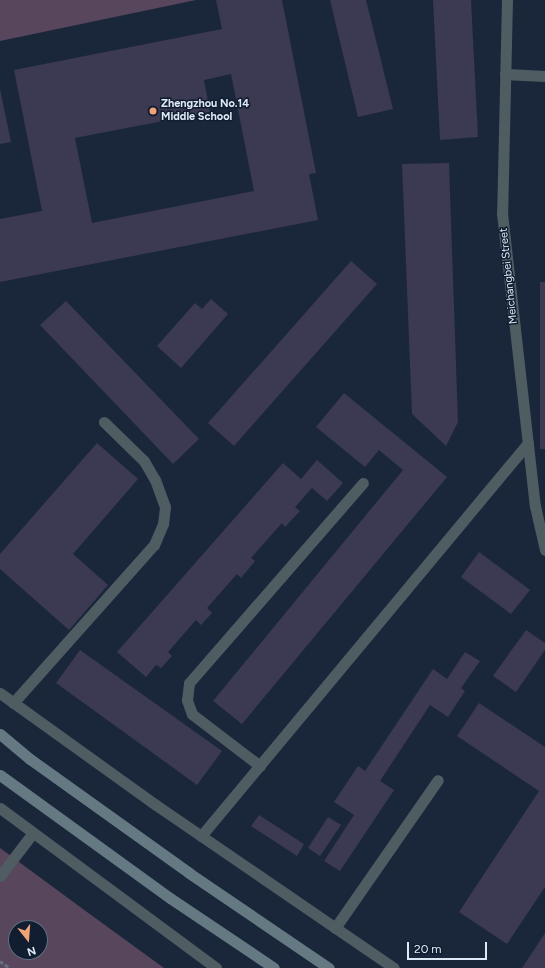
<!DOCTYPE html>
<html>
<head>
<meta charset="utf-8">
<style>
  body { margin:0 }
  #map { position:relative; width:545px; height:968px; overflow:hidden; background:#1a273b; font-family:Figtree,sans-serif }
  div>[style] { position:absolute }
  .green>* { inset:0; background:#57465c }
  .building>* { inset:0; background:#3c3952 }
  .path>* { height:2.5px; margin-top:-1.25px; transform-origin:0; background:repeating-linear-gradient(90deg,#647082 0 4px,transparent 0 6px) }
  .service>* { height:11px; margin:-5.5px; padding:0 5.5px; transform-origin:5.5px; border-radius:5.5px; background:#4f5c62 }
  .minor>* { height:11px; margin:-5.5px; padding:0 5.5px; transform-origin:5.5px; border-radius:5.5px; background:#4f5c62 }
  .secondary>* { height:11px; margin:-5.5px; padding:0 5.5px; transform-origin:5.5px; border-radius:5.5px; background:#647982 }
  .dots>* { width:11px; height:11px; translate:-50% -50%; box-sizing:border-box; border:2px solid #111e31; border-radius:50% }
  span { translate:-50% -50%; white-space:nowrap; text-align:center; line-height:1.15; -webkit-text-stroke:3px #111e31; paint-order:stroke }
  .poi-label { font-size:11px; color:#dfe8f6; font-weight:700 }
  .left { translate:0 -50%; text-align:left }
  .street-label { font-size:11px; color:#dfe8f6 }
  .north { position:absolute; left:8px; top:920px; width:40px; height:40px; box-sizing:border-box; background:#111e31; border:1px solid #636f80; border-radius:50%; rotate:163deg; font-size:11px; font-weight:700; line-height:16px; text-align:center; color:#dfe8f6 }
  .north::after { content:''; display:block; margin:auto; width:14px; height:18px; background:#f0a278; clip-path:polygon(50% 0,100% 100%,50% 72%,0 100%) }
  .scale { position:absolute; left:407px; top:942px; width:80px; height:18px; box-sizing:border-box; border:2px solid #dfe8f6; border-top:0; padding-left:5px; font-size:12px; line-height:14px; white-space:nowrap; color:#dfe8f6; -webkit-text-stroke:3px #111e31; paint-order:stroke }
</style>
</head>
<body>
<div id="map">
  <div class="green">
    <div style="clip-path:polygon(0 0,196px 0,0 41px)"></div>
    <div style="clip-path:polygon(evenodd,0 848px,87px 912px,164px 968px,0 968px,0 848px,16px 928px,40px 928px,40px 952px,16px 952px,16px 928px)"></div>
  </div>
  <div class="building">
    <div style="clip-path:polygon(evenodd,216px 0,282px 0,316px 173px,309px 174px,318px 220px,0 282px,0 219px,42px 211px,14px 70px,222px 29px,216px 0,231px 74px,254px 191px,92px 223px,75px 138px,210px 112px,204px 80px,231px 74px)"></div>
    <div style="clip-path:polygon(330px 0,366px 0,393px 109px,358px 117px)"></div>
    <div style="clip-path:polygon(433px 0,471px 0,478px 137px,440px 140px)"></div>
    <div style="clip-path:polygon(0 89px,11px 142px,0 144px)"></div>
    <div style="clip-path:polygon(449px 163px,458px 422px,446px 446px,412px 414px,402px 164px)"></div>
    <div style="clip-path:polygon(351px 261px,377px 284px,234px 446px,208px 423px)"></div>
    <div style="clip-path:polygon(540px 282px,545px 282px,545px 449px,540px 449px)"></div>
    <div style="clip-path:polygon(211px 299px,228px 314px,181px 368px,157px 346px,195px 303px,202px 309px)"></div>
    <div style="clip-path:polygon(66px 301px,199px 439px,173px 464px,40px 325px)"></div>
    <div style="clip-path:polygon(344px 393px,447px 477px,242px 724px,213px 701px,403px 470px,379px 450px,365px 467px,316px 427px)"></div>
    <div style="clip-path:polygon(97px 443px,138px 479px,73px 554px,108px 585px,69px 630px,0 569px,0 554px)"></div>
    <div style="clip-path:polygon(317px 460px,343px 483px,327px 501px,312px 488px,295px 507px,300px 511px,285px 527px,282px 523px,251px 558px,255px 561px,241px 578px,237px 574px,207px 608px,212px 613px,201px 625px,196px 620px,168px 652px,172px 656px,161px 668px,156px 665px,146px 677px,117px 652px,283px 463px,301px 479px)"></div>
    <div style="clip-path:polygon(479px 552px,530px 590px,511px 614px,461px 577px)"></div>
    <div style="clip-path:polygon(526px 630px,545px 643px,545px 650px,516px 692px,493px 676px)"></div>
    <div style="clip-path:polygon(80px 650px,222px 751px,197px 785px,56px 683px)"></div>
    <div style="clip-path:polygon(465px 652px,480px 661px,461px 688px,465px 691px,448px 717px,430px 705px,380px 781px,394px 790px,340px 871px,324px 861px,354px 815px,334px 802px,358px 766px,365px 771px,433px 669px,447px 679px)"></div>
    <div style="clip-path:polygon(479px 703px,545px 747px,545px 887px,507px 944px,459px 912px,539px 791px,457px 736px)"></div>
    <div style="clip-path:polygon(259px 815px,304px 844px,297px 856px,251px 826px)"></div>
    <div style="clip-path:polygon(328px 817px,341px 825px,320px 856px,308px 848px)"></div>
    <div style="clip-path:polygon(545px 933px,545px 968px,522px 968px)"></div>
  </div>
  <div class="path">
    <div style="left:0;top:961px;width:12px;rotate:35deg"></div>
  </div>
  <div class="service">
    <div style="left:505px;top:74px;width:40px;rotate:2.9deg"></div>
    <div style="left:13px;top:703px;width:212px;rotate:-48.3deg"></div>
    <div style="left:154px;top:545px;width:23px;rotate:-67deg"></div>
    <div style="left:163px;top:524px;width:17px;rotate:-83deg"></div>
    <div style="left:165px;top:507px;width:29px;rotate:-110deg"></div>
    <div style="left:155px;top:480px;width:22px;rotate:-120deg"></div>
    <div style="left:144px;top:461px;width:56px;rotate:-135.7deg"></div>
    <div style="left:260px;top:766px;width:86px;rotate:-142.6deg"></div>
    <div style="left:192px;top:714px;width:15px;rotate:-110deg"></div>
    <div style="left:187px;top:700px;width:17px;rotate:-83deg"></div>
    <div style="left:189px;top:683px;width:265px;rotate:-49deg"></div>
    <div style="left:0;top:876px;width:53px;rotate:-52.7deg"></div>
    <div style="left:335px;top:928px;width:180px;rotate:-55.2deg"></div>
  </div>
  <div class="minor">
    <div style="left:507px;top:0;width:213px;rotate:91.3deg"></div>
    <div style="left:502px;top:213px;width:295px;rotate:83.6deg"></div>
    <div style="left:535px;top:506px;width:45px;rotate:77.2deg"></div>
    <div style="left:0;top:693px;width:192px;rotate:35.7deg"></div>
    <div style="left:156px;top:805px;width:288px;rotate:34.4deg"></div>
    <div style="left:0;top:808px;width:269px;rotate:36.5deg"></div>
    <div style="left:201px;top:836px;width:511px;rotate:-50.24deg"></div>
  </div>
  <div class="secondary">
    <div style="left:0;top:734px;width:39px;rotate:40deg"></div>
    <div style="left:30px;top:759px;width:196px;rotate:35.6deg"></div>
    <div style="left:189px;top:873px;width:169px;rotate:34.2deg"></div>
    <div style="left:0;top:775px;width:210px;rotate:35.9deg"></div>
    <div style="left:170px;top:898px;width:125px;rotate:33.9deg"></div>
  </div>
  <div class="dots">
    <div style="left:153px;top:111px;background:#f0a278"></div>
  </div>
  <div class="poi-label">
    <span class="left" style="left:161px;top:111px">Zhengzhou No.14<br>Middle School</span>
  </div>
  <div class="street-label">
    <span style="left:509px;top:276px;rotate:-96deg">Meichangbei Street</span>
  </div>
  <div class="north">N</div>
  <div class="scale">20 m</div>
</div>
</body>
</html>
